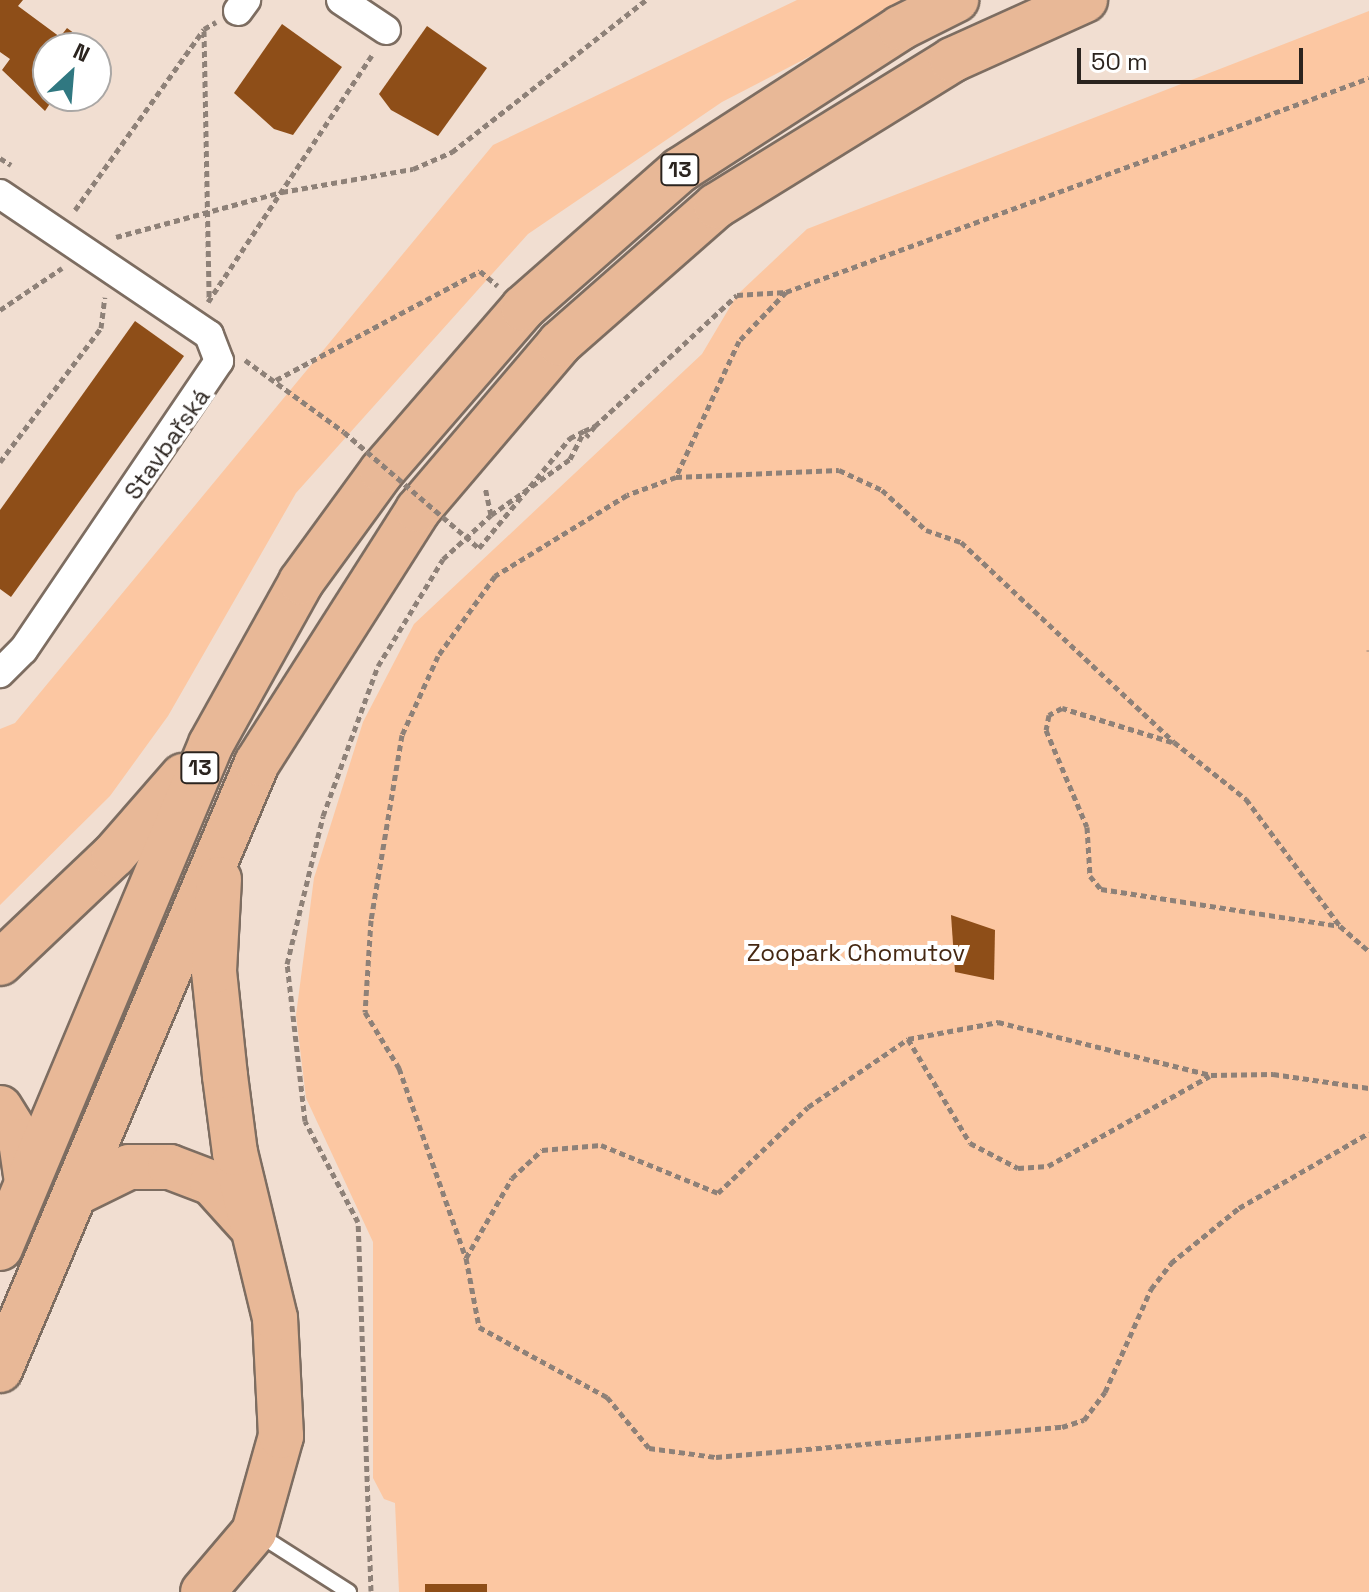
<!DOCTYPE html>
<html>
<head>
<meta charset="utf-8">
<style>
  body { margin:0 }
  #map { position:relative; width:1369px; height:1592px; overflow:hidden; background:#f1ded1; font-family:"Space Grotesk",sans-serif }
  div>[style] { position:absolute }
  .green>* { inset:0; background:#fcc7a2 }
  .building>* { inset:0; background:#8e4e18 }
  .path>* { height:5px; margin-top:-2.5px; transform-origin:0; background:repeating-linear-gradient(90deg,#8e8178 0 6px,transparent 0 10px) }
  .roads { filter:drop-shadow(2px 0 #7d6d61) drop-shadow(-2px 0 #7d6d61) drop-shadow(0 2px #7d6d61) drop-shadow(0 -2px #7d6d61) }
  .service>* { height:14px; margin:-7px; padding:0 7px; transform-origin:7px; border-radius:7px; background:#fff }
  .minor>* { height:28px; margin:-14px; padding:0 14px; transform-origin:14px; border-radius:14px; background:#fff }
  .trunk>* { height:44px; margin:-22px; padding:0 22px; transform-origin:22px; border-radius:22px; background:#e8b897 }
  .path-bridge>* { height:5px; margin-top:-2.5px; transform-origin:0; background:repeating-linear-gradient(90deg,#8e8178 0 6px,transparent 0 10px) }
  span { translate:-50% -50%; white-space:nowrap; text-align:center; line-height:1.15; -webkit-text-stroke:8px #fff; paint-order:stroke }
  .shield-label span { padding:2px 6px; background:#fff; border:2px solid; border-radius:6px; -webkit-text-stroke-width:0 }
  .shield-label { font-size:22px; color:#2b241f; font-weight:700 }
  .street-label { font-size:24px; color:#2b241f }
  .park-label { font-size:24px; color:#452812 }
  .north { position:absolute; left:32px; top:32px; width:80px; height:80px; box-sizing:border-box; background:#fff; border:2px solid #aaa7a5; border-radius:50%; rotate:26deg; font-size:22px; font-weight:700; line-height:32px; text-align:center; color:#2b241f }
  .north::after { content:''; display:block; margin:auto; width:28px; height:36px; background:#307881; clip-path:polygon(50% 0,100% 100%,50% 72%,0 100%) }
  .scale { position:absolute; left:1077px; top:48px; width:226px; height:36px; box-sizing:border-box; border:4px solid #2b241f; border-top:0; padding-left:10px; font-size:24px; line-height:28px; white-space:nowrap; color:#2b241f; -webkit-text-stroke:6px #fff; paint-order:stroke }
</style>
</head>
<body>
<div id="map">
  <div class="green">
    <div style="clip-path:polygon(797px 0,918px 0,722px 102px,528px 234px,296px 493px,168px 716px,110px 796px,0 905px,0 729px,15px 723px,493px 145px)"></div>
    <div style="clip-path:polygon(1369px 11px,1369px 1592px,399px 1592px,395px 1503px,384px 1499px,373px 1478px,373px 1242px,306px 1098px,296px 1015px,314px 878px,363px 722px,414px 624px,702px 354px,737px 295px,807px 229px)"></div>
  </div>
  <div class="building">
    <div style="clip-path:polygon(0 0,23px 0,18px 6px,60px 37px,67px 28px,94px 48px,48px 48px,48px 96px,55px 96px,45px 111px,2px 70px,10px 59px,0 52px)"></div>
    <div style="clip-path:polygon(282px 24px,342px 67px,293px 135px,274px 129px,234px 93px)"></div>
    <div style="clip-path:polygon(427px 26px,487px 68px,438px 136px,391px 110px,379px 94px)"></div>
    <div style="clip-path:polygon(135px 321px,184px 356px,11px 597px,0 589px,0 510px)"></div>
    <div style="clip-path:polygon(951px 915px,995px 930px,994px 980px,955px 972px)"></div>
    <div style="clip-path:polygon(425px 1584px,487px 1584px,487px 1592px,425px 1592px)"></div>
  </div>
  <div class="path">
    <div style="left:204px;top:31px;width:270px;rotate:88.9deg"></div>
    <div style="left:0;top:158px;width:13px;rotate:32deg"></div>
    <div style="left:75px;top:210px;width:222px;rotate:-54.5deg"></div>
    <div style="left:204px;top:29px;width:14px;rotate:-30deg"></div>
    <div style="left:116px;top:237px;width:172px;rotate:-15.2deg"></div>
    <div style="left:282px;top:192px;width:133px;rotate:-10deg"></div>
    <div style="left:413px;top:169px;width:43px;rotate:-23.6deg"></div>
    <div style="left:452px;top:152px;width:246px;rotate:-38.1deg"></div>
    <div style="left:786px;top:292px;width:68px;rotate:133.8deg"></div>
    <div style="left:739px;top:341px;width:150px;rotate:114.9deg"></div>
    <div style="left:676px;top:477px;width:52px;rotate:159.8deg"></div>
    <div style="left:627px;top:495px;width:155px;rotate:148.5deg"></div>
    <div style="left:495px;top:576px;width:98px;rotate:125.5deg"></div>
    <div style="left:438px;top:656px;width:87px;rotate:114.5deg"></div>
    <div style="left:402px;top:735px;width:188px;rotate:99.5deg"></div>
    <div style="left:371px;top:920px;width:92px;rotate:93.7deg"></div>
    <div style="left:365px;top:1012px;width:66px;rotate:58.7deg"></div>
    <div style="left:399px;top:1068px;width:201px;rotate:70.6deg"></div>
    <div style="left:466px;top:1258px;width:70px;rotate:79.3deg"></div>
    <div style="left:479px;top:1327px;width:146px;rotate:28.7deg"></div>
    <div style="left:607px;top:1397px;width:66px;rotate:50.5deg"></div>
    <div style="left:649px;top:1448px;width:68px;rotate:7.7deg"></div>
    <div style="left:716px;top:1457px;width:347px;rotate:-5deg"></div>
    <div style="left:1062px;top:1427px;width:23px;rotate:-18deg"></div>
    <div style="left:1084px;top:1420px;width:35px;rotate:-53deg"></div>
    <div style="left:1105px;top:1392px;width:113px;rotate:-65.9deg"></div>
    <div style="left:1151px;top:1289px;width:33px;rotate:-52deg"></div>
    <div style="left:1171px;top:1263px;width:87px;rotate:-39deg"></div>
    <div style="left:1239px;top:1208px;width:150px;rotate:-30deg"></div>
    <div style="left:208px;top:302px;width:296px;rotate:-56.4deg"></div>
    <div style="left:0;top:310px;width:75px;rotate:-34.1deg"></div>
    <div style="left:245px;top:360px;width:122px;rotate:36deg"></div>
    <div style="left:276px;top:380px;width:231px;rotate:-28.1deg"></div>
    <div style="left:480px;top:271px;width:23px;rotate:40deg"></div>
    <div style="left:595px;top:426px;width:193px;rotate:-42.7deg"></div>
    <div style="left:737px;top:295px;width:49px;rotate:-3.5deg"></div>
    <div style="left:786px;top:292px;width:621px;rotate:-20.16deg"></div>
    <div style="left:584px;top:431px;width:12px;rotate:-24deg"></div>
    <div style="left:595px;top:426px;width:14px;rotate:129deg"></div>
    <div style="left:0;top:462px;width:168px;rotate:-53deg"></div>
    <div style="left:101px;top:328px;width:31px;rotate:-83deg"></div>
    <div style="left:676px;top:477px;width:163px;rotate:-2.5deg"></div>
    <div style="left:839px;top:470px;width:47px;rotate:24.9deg"></div>
    <div style="left:882px;top:490px;width:59px;rotate:42.3deg"></div>
    <div style="left:926px;top:530px;width:37px;rotate:19deg"></div>
    <div style="left:961px;top:542px;width:292px;rotate:43.2deg"></div>
    <div style="left:1174px;top:742px;width:92px;rotate:38.4deg"></div>
    <div style="left:1246px;top:799px;width:158px;rotate:53.5deg"></div>
    <div style="left:1340px;top:926px;width:38px;rotate:41deg"></div>
    <div style="left:491px;top:515px;width:97px;rotate:-35.3deg"></div>
    <div style="left:570px;top:459px;width:31px;rotate:-63deg"></div>
    <div style="left:584px;top:431px;width:16px;rotate:153deg"></div>
    <div style="left:1369px;top:650px;width:1px;rotate:90deg"></div>
    <div style="left:1172px;top:742px;width:115px;rotate:-162.8deg"></div>
    <div style="left:1062px;top:708px;width:15px;rotate:152deg"></div>
    <div style="left:1049px;top:715px;width:15px;rotate:101deg"></div>
    <div style="left:1046px;top:730px;width:105px;rotate:67.1deg"></div>
    <div style="left:1087px;top:827px;width:49px;rotate:86.5deg"></div>
    <div style="left:1090px;top:876px;width:17px;rotate:50deg"></div>
    <div style="left:1101px;top:889px;width:241px;rotate:8.8deg"></div>
    <div style="left:908px;top:1039px;width:121px;rotate:59.2deg"></div>
    <div style="left:970px;top:1143px;width:54px;rotate:27.5deg"></div>
    <div style="left:1018px;top:1168px;width:30px;rotate:-4deg"></div>
    <div style="left:1048px;top:1166px;width:185px;rotate:-29.1deg"></div>
    <div style="left:466px;top:1258px;width:92px;rotate:-60.1deg"></div>
    <div style="left:512px;top:1178px;width:41px;rotate:-43deg"></div>
    <div style="left:542px;top:1150px;width:59px;rotate:-4.8deg"></div>
    <div style="left:601px;top:1145px;width:126px;rotate:22.3deg"></div>
    <div style="left:718px;top:1193px;width:124px;rotate:-43.7deg"></div>
    <div style="left:808px;top:1107px;width:121px;rotate:-34.2deg"></div>
    <div style="left:908px;top:1039px;width:92px;rotate:-10.7deg"></div>
    <div style="left:998px;top:1022px;width:219px;rotate:14deg"></div>
    <div style="left:1211px;top:1075px;width:62px;rotate:-0.9deg"></div>
    <div style="left:1273px;top:1074px;width:97px;rotate:8.3deg"></div>
    <div style="left:371px;top:1591px;width:369px;rotate:-92deg"></div>
    <div style="left:358px;top:1222px;width:114px;rotate:-117.7deg"></div>
    <div style="left:305px;top:1121px;width:158px;rotate:-96.5deg"></div>
    <div style="left:287px;top:964px;width:152px;rotate:-76.3deg"></div>
    <div style="left:323px;top:816px;width:160px;rotate:-69.9deg"></div>
    <div style="left:378px;top:666px;width:125px;rotate:-58.7deg"></div>
    <div style="left:443px;top:559px;width:65px;rotate:-42.5deg"></div>
    <div style="left:491px;top:515px;width:29px;rotate:-102deg"></div>
  </div>
  <div class="roads">
    <div class="service">
      <div style="left:258px;top:1534px;width:108px;rotate:32.5deg"></div>
    </div>
    <div class="minor">
      <div style="left:341px;top:0;width:54px;rotate:33.7deg"></div>
      <div style="left:238px;top:11px;width:14px;rotate:-54deg"></div>
      <div style="left:0;top:194px;width:252px;rotate:34deg"></div>
      <div style="left:209px;top:335px;width:28px;rotate:69deg"></div>
      <div style="left:219px;top:361px;width:349px;rotate:124.1deg"></div>
      <div style="left:23px;top:650px;width:33px;rotate:135deg"></div>
    </div>
    <div class="trunk">
      <div style="left:0;top:963px;width:157px;rotate:-43.5deg"></div>
      <div style="left:114px;top:855px;width:105px;rotate:-48.9deg"></div>
      <div style="left:0;top:1108px;width:39px;rotate:58deg"></div>
      <div style="left:21px;top:1141px;width:41px;rotate:81.7deg"></div>
      <div style="left:76px;top:1193px;width:59px;rotate:-26.1deg"></div>
      <div style="left:129px;top:1167px;width:41px"></div>
      <div style="left:170px;top:1167px;width:45px;rotate:20.9deg"></div>
      <div style="left:212px;top:1183px;width:55px;rotate:47.9deg"></div>
      <div style="left:0;top:1248px;width:546px;rotate:-67.28deg"></div>
      <div style="left:211px;top:744px;width:185px;rotate:-60.9deg"></div>
      <div style="left:301px;top:582px;width:137px;rotate:-53.9deg"></div>
      <div style="left:382px;top:471px;width:216px;rotate:-49.1deg"></div>
      <div style="left:523px;top:308px;width:209px;rotate:-41.3deg"></div>
      <div style="left:680px;top:170px;width:262px;rotate:-32.8deg"></div>
      <div style="left:900px;top:28px;width:63px;rotate:-26.6deg"></div>
      <div style="left:0;top:1370px;width:659px;rotate:-67.05deg"></div>
      <div style="left:257px;top:763px;width:300px;rotate:-57.5deg"></div>
      <div style="left:418px;top:510px;width:219px;rotate:-49.6deg"></div>
      <div style="left:560px;top:343px;width:208px;rotate:-41.3deg"></div>
      <div style="left:716px;top:206px;width:278px;rotate:-31.7deg"></div>
      <div style="left:952px;top:60px;width:146px;rotate:-24.3deg"></div>
      <div style="left:203px;top:1592px;width:79px;rotate:-49.6deg"></div>
      <div style="left:254px;top:1532px;width:100px;rotate:-74.3deg"></div>
      <div style="left:281px;top:1436px;width:118px;rotate:-92.9deg"></div>
      <div style="left:275px;top:1318px;width:170px;rotate:-103.6deg"></div>
      <div style="left:235px;top:1153px;width:78px;rotate:-97.4deg"></div>
      <div style="left:225px;top:1076px;width:106px;rotate:-96deg"></div>
      <div style="left:214px;top:971px;width:92px;rotate:-86.9deg"></div>
    </div>
  </div>
  <div class="path-bridge">
    <div style="left:344px;top:432px;width:178px;rotate:40.7deg"></div>
    <div style="left:479px;top:548px;width:143px;rotate:-50.4deg"></div>
  </div>
  <div class="shield-label">
    <span style="left:680px;top:170px">13</span>
    <span style="left:200px;top:768px">13</span>
  </div>
  <div class="street-label">
    <span style="left:167px;top:444px;rotate:-55deg">Stavbařská</span>
  </div>
  <div class="park-label">
    <span style="left:856px;top:953px">Zoopark Chomutov</span>
  </div>
  <div class="north">N</div>
  <div class="scale">50 m</div>
</div>
</body>
</html>
